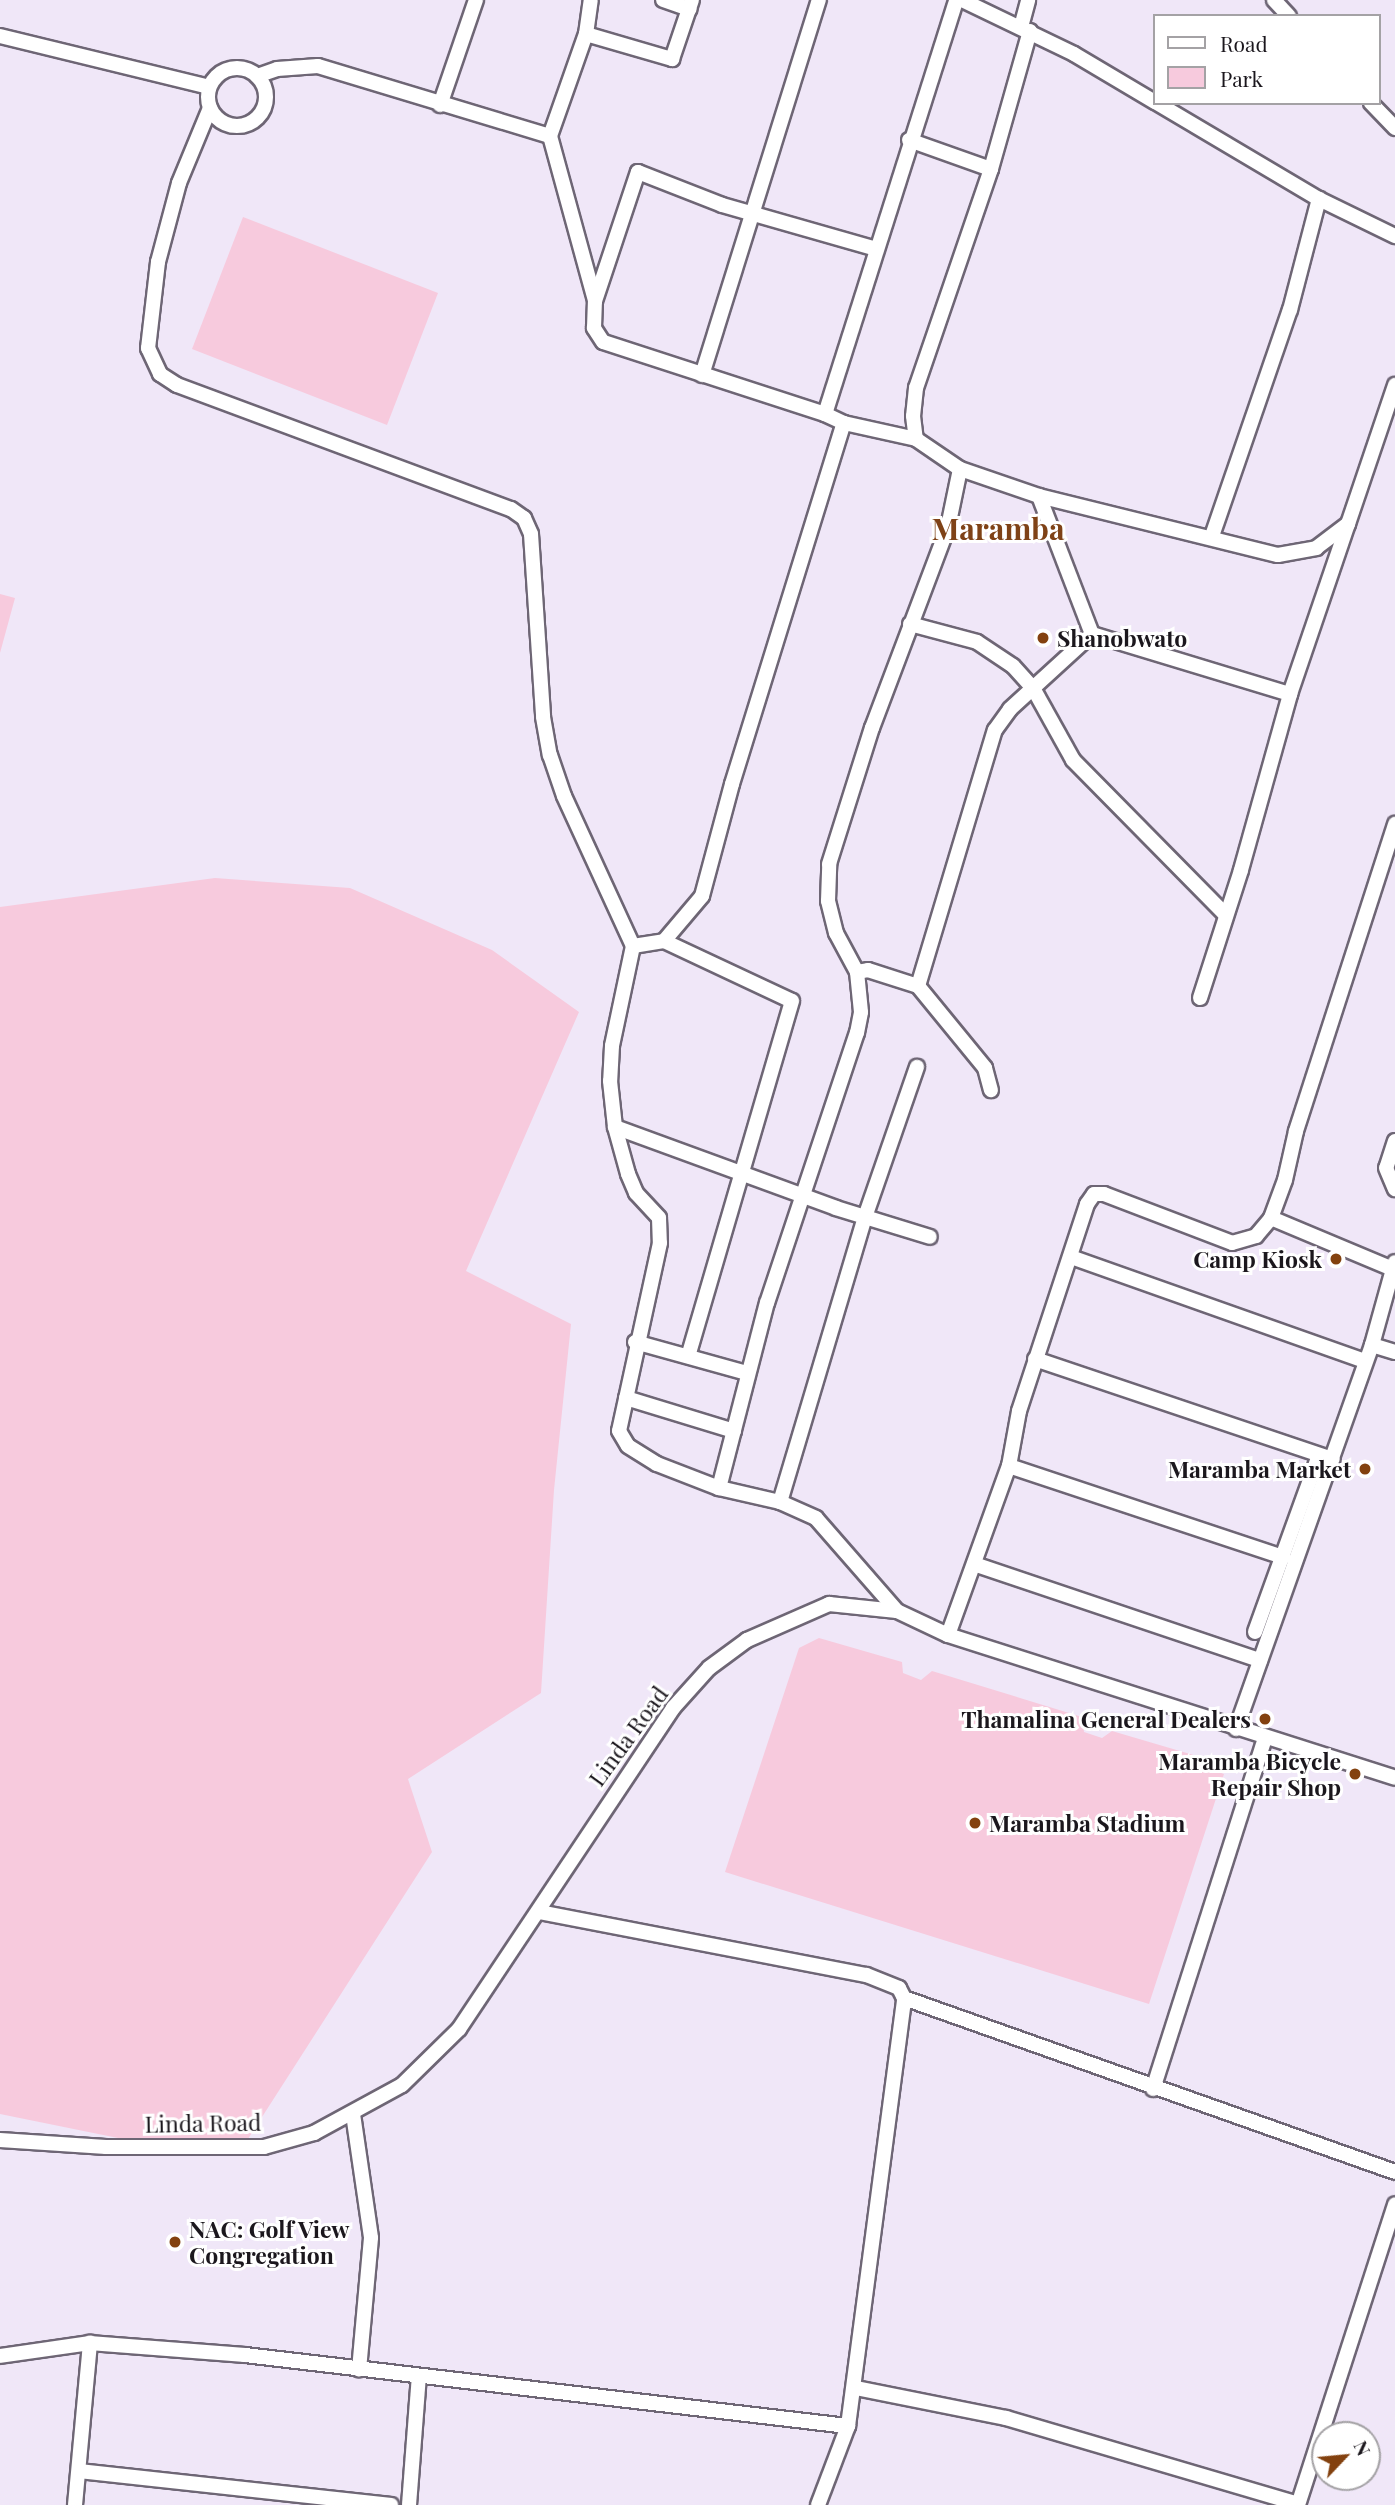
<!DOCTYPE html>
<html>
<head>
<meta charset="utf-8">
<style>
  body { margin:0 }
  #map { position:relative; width:1395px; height:2505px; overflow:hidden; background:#f0e7f8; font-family:"Playfair Display",serif }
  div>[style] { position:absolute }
  .green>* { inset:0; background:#f7cadd }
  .roads { filter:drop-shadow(2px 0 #6e6675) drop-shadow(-2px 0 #6e6675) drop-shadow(0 2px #6e6675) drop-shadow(0 -2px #6e6675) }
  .street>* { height:14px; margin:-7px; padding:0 7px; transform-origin:7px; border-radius:7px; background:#fff }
  .street>.ring { margin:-7px; padding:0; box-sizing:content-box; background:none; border:14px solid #fff; border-radius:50% }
  .dots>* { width:19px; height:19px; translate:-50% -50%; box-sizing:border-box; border:4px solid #fff; border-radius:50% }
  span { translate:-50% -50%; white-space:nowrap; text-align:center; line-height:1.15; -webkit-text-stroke:6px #fff; paint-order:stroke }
  .poi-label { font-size:23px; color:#1b171d; font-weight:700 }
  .left { translate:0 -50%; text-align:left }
  .right { translate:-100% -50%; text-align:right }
  .street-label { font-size:23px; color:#1b171d }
  .district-label { font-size:30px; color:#7f4217; font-weight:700 }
  .legend { position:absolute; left:1153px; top:14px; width:228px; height:91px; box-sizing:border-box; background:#fff; border:2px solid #a4a2a5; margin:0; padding:9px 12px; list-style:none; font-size:21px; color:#1b171d }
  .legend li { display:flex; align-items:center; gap:14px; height:35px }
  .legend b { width:35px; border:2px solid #a4a2a5 }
  .north { position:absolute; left:1311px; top:2421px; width:70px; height:70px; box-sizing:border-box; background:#fff; border:2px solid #a4a2a5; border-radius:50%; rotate:64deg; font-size:19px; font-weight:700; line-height:28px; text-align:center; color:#1b171d }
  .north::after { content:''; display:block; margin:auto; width:24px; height:32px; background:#83410f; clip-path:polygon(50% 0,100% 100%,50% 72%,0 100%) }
</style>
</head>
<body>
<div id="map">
  <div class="green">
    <div style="clip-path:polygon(243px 217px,438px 293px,387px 425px,192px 349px)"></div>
    <div style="clip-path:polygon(0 594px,15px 598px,0 653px)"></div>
    <div style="clip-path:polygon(215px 878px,350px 888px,492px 950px,579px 1012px,466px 1271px,571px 1324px,554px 1490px,541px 1693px,408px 1779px,432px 1852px,246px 2142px,177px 2150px,0 2114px,0 907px)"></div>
    <div style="clip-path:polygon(819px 1638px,902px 1662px,903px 1673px,921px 1680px,932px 1671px,1082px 1717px,1084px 1732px,1102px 1738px,1112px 1731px,1207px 1759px,1204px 1767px,1224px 1774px,1149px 2004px,725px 1872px,799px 1648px)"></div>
  </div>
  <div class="roads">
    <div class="street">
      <div style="left:663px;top:0;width:28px;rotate:19deg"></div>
      <div style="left:962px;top:0;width:124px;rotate:25.7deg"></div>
      <div style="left:1074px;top:54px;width:94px;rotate:30.7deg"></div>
      <div style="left:1274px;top:0;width:22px;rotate:47deg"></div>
      <div style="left:1021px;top:27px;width:28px;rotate:-75deg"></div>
      <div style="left:1030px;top:31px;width:143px;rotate:105.8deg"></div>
      <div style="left:991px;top:169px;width:231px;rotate:108.9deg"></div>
      <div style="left:916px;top:388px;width:28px;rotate:96deg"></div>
      <div style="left:913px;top:416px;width:23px;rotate:83deg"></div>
      <div style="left:916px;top:439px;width:53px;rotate:34.3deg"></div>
      <div style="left:960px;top:469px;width:83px;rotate:18.9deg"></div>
      <div style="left:1039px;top:496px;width:246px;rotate:13.9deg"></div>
      <div style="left:1278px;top:555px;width:39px;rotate:-10deg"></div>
      <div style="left:1316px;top:548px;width:40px;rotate:-37deg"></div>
      <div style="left:1348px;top:524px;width:147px;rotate:-71.3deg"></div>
      <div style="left:586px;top:34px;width:90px;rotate:16.2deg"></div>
      <div style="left:672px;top:59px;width:62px;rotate:-71.3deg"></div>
      <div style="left:0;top:36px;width:215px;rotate:13.7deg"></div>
      <div class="ring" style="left:208px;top:68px;width:44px;height:44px"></div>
      <div style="left:257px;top:76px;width:21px;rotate:-19deg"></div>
      <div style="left:277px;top:69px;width:41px;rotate:-4.2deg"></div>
      <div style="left:318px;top:66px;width:242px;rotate:16.8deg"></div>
      <div style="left:550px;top:136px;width:108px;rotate:-70.6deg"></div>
      <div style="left:586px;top:34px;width:34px;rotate:-82deg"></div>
      <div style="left:1157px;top:103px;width:188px;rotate:30.7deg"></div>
      <div style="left:1319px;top:199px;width:85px;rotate:26deg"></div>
      <div style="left:1371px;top:103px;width:35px;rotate:46deg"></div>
      <div style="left:440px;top:105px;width:111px;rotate:-71.1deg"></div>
      <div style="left:210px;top:108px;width:81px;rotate:112.5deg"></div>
      <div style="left:179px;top:183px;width:82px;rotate:104.9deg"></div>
      <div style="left:158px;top:262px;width:87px;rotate:96.6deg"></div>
      <div style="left:148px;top:348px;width:29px;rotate:65deg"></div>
      <div style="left:160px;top:374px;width:20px;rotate:33deg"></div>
      <div style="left:177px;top:385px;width:356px;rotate:20.4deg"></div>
      <div style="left:511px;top:509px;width:16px;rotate:35deg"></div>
      <div style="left:524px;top:518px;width:17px;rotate:66deg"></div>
      <div style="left:531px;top:534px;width:183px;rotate:86.2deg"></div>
      <div style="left:543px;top:717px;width:39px;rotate:80deg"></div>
      <div style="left:550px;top:755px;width:43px;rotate:71.1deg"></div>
      <div style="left:564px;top:796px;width:165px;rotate:65.3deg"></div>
      <div style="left:633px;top:946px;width:102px;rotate:101.9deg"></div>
      <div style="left:612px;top:1046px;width:35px;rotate:93deg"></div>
      <div style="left:610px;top:1081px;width:46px;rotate:83.8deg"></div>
      <div style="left:615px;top:1127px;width:49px;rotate:74.5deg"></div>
      <div style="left:628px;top:1174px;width:21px;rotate:67deg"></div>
      <div style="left:636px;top:1193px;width:34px;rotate:47deg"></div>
      <div style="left:659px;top:1218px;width:25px;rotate:88deg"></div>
      <div style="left:660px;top:1243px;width:192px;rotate:102.3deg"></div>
      <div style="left:619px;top:1431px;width:17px;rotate:59deg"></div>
      <div style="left:628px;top:1446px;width:34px;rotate:32deg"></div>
      <div style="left:657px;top:1464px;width:66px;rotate:21.2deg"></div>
      <div style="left:550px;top:136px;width:171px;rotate:74.7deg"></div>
      <div style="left:909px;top:140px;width:87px;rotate:19.5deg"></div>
      <div style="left:702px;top:375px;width:393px;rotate:-72.7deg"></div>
      <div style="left:825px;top:414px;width:233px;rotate:-162deg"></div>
      <div style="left:603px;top:342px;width:17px;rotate:-123deg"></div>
      <div style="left:594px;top:328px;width:27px;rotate:-88deg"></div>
      <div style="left:595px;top:301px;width:136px;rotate:-71.6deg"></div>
      <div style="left:638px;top:172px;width:90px;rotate:21.4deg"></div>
      <div style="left:722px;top:205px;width:160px;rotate:15.9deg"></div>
      <div style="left:844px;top:423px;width:74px;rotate:12.5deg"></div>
      <div style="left:1039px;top:496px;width:148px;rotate:69deg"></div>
      <div style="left:1212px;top:536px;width:239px;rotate:-71deg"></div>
      <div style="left:1290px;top:310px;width:115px;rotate:-75.4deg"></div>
      <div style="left:910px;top:624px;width:69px;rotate:15deg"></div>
      <div style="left:977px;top:642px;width:43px;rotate:33.7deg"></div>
      <div style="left:1013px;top:666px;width:30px;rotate:48deg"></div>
      <div style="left:1033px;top:688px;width:82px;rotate:60.9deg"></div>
      <div style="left:1073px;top:760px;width:218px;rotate:45.4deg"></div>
      <div style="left:664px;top:941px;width:59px;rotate:-49.8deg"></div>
      <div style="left:702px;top:896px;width:116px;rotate:-75deg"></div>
      <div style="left:732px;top:784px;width:378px;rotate:-72.8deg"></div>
      <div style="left:844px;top:423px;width:21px;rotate:-155deg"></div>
      <div style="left:825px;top:414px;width:434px;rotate:-72.4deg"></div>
      <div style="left:633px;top:946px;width:31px;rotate:-9deg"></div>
      <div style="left:664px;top:941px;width:141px;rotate:25.1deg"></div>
      <div style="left:792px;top:1001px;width:370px;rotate:106.3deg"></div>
      <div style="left:857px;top:972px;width:44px;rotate:-118.3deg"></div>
      <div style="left:836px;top:933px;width:33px;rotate:-104deg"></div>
      <div style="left:828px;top:901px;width:37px;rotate:-88deg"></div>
      <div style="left:829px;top:864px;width:143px;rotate:-72.5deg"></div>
      <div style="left:872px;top:728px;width:215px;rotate:-69.3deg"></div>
      <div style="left:948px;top:527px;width:59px;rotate:-78.3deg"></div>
      <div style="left:918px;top:986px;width:267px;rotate:-73.3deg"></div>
      <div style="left:995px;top:730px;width:26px;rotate:-54deg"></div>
      <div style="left:1010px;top:709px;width:111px;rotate:-42.4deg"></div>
      <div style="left:1092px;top:634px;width:207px;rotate:16.9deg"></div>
      <div style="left:1200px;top:998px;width:134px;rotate:-72.2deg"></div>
      <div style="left:1241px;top:870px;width:183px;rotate:-74.4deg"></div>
      <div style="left:1290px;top:694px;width:180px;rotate:-71.2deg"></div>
      <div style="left:615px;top:1127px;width:235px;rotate:20.1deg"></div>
      <div style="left:836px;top:1208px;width:98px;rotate:17.1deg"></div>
      <div style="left:1395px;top:1141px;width:28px;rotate:108deg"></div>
      <div style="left:1386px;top:1168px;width:23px;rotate:67deg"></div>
      <div style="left:1271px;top:1218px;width:132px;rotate:22.7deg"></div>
      <div style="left:1071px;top:1257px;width:312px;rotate:19.5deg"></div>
      <div style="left:635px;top:1342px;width:116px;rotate:15.5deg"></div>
      <div style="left:1372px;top:1345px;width:24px;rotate:17deg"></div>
      <div style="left:1035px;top:1359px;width:314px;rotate:18.6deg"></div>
      <div style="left:626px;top:1398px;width:113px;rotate:17deg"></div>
      <div style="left:1009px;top:1466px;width:289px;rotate:18.4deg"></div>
      <div style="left:780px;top:1502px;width:297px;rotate:-73.4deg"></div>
      <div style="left:865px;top:1217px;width:159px;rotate:-70.9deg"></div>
      <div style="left:974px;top:1564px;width:302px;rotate:18.6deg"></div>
      <div style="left:897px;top:1611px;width:123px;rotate:-131.1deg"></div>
      <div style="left:816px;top:1518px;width:39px;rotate:-156deg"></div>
      <div style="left:780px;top:1502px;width:63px;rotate:-167.1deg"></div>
      <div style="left:719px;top:1488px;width:191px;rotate:-75.5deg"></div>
      <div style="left:767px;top:1303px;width:285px;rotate:-71.6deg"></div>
      <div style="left:857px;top:1033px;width:21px;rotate:-79deg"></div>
      <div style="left:861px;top:1012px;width:40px;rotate:-95.7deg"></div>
      <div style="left:857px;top:972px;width:11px;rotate:-10deg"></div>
      <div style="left:868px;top:970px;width:52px;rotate:17.7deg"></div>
      <div style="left:918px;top:986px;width:106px;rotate:50.7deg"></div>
      <div style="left:985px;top:1068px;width:23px;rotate:75deg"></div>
      <div style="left:1255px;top:1632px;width:188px;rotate:-70.1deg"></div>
      <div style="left:948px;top:1635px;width:180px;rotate:-70.2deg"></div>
      <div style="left:1009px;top:1466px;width:56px;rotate:-79.7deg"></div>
      <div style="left:1019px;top:1411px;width:218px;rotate:-71.8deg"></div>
      <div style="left:1087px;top:1204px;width:12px;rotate:-55deg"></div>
      <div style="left:1094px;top:1194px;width:10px"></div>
      <div style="left:1104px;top:1194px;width:137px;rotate:20.9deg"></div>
      <div style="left:1232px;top:1243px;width:25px;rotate:-16deg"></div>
      <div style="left:1256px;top:1236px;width:23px;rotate:-50deg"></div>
      <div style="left:1271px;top:1218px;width:40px;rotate:-69.8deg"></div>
      <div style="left:1285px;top:1180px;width:50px;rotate:-77.3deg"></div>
      <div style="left:1296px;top:1131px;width:323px;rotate:-72.1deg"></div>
      <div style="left:1236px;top:1729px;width:407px;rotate:-70.5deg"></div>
      <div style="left:1372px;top:1345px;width:86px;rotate:-74.5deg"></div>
      <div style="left:904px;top:1998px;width:521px;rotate:19.51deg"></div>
      <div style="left:1153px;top:2089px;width:368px;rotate:-72.3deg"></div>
      <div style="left:353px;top:2114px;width:125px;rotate:81.7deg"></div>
      <div style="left:371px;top:2238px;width:132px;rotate:95.2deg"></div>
      <div style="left:0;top:2140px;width:106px;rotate:3.8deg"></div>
      <div style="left:106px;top:2147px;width:158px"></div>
      <div style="left:264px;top:2147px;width:52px;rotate:-15.6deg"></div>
      <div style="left:314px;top:2133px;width:100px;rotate:-28.6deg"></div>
      <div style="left:402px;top:2085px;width:80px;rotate:-44.5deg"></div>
      <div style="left:459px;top:2029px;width:386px;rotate:-56.3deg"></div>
      <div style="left:673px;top:1708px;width:54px;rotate:-48deg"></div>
      <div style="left:709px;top:1668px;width:47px;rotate:-36.4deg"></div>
      <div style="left:747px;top:1640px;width:90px;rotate:-23.7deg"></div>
      <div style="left:829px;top:1604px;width:68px;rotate:5.9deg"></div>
      <div style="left:897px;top:1611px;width:56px;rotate:25.2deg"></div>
      <div style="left:948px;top:1635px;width:469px;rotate:17.7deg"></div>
      <div style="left:0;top:2356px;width:91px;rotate:-8.2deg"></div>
      <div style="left:856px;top:2388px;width:153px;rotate:11.3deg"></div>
      <div style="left:1006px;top:2418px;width:304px;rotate:16.4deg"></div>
      <div style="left:79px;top:2471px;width:314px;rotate:6.2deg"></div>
      <div style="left:75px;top:2505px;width:163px;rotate:-84.7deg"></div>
      <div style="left:90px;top:2343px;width:155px;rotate:4.4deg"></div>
      <div style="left:245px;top:2355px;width:607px;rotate:6.72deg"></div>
      <div style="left:848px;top:2426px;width:432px;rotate:-82.5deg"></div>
      <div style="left:904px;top:1998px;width:11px;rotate:-117deg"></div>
      <div style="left:899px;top:1988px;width:35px;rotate:-158deg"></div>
      <div style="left:866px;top:1975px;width:333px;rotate:-169.1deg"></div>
      <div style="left:409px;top:2505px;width:129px;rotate:-85.6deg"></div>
      <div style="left:818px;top:2505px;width:85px;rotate:-69.2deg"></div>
      <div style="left:1298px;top:2505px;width:316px;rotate:-72.1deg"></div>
    </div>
  </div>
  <div class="dots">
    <div style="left:1043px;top:638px;background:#83410f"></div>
    <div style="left:1336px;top:1259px;background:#83410f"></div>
    <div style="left:1365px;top:1469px;background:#83410f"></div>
    <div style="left:1265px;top:1719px;background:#83410f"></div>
    <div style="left:1355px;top:1774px;background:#83410f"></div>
    <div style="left:975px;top:1823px;background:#83410f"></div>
    <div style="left:175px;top:2242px;background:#83410f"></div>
  </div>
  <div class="poi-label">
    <span class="left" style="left:1057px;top:638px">Shanobwato</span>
    <span class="right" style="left:1322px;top:1259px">Camp Kiosk</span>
    <span class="right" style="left:1351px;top:1469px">Maramba Market</span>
    <span class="right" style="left:1251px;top:1719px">Thamalina General Dealers</span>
    <span class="right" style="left:1341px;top:1774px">Maramba Bicycle<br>Repair Shop</span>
    <span class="left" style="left:989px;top:1823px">Maramba Stadium</span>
    <span class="left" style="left:189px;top:2242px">NAC: Golf View<br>Congregation</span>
  </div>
  <div class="street-label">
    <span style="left:628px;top:1736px;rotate:-54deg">Linda Road</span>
    <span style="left:203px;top:2123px;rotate:-1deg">Linda Road</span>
  </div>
  <div class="district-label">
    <span style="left:998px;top:528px">Maramba</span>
  </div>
  <ul class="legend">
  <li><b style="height:9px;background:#fff"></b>Road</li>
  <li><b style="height:19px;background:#f7cadd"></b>Park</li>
  </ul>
  <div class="north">N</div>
</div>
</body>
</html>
